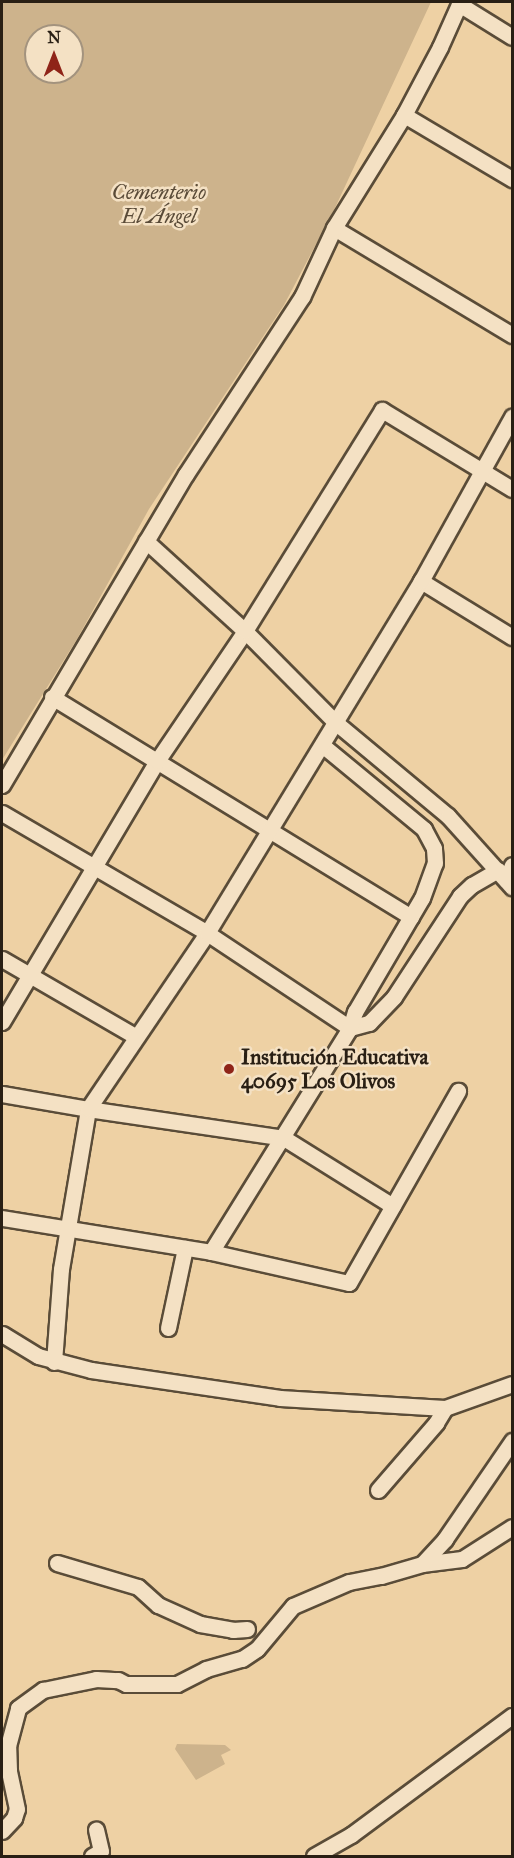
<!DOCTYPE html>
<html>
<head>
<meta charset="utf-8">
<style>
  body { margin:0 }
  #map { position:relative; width:514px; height:1858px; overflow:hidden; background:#eed1a4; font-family:"IM FELL Great Primer",serif }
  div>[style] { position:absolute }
  .green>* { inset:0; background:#cdb38c }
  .roads { filter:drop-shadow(2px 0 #5a4c38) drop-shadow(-2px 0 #5a4c38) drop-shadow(0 2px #5a4c38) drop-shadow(0 -2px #5a4c38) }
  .street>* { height:15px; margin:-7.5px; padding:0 7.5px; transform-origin:7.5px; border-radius:7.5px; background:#f4e1c4 }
  .dots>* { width:16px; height:16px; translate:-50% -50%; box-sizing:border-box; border:3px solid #f4e1c4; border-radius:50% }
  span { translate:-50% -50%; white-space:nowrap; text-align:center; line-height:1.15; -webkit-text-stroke:5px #f4e1c4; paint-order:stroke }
  .park-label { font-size:21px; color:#5a4b38; font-style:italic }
  .poi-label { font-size:21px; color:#291f14; font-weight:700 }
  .left { translate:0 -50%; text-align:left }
  .frame { position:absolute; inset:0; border:3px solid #291f14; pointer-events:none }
  .north { position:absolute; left:24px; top:24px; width:60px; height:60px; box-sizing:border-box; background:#f4e1c4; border:2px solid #a3937e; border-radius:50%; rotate:0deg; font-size:16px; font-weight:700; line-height:24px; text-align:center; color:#291f14 }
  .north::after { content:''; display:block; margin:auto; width:21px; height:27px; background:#8f2418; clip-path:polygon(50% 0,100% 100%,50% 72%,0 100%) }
</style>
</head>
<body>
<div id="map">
  <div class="green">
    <div style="clip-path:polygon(evenodd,2px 2px,431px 2px,334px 210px,284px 305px,149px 509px,77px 639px,2px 760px,2px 2px,36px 36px,72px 36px,72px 72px,36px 72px,36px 36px)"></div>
    <div style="clip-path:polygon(177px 1744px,225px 1745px,231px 1750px,221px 1755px,225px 1764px,196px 1780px,175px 1749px)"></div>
  </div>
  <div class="roads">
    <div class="street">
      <div style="left:459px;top:4px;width:62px;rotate:31.9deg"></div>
      <div style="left:404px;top:115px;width:126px;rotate:30.7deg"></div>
      <div style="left:334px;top:228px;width:208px;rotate:31deg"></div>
      <div style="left:146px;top:541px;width:134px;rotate:42.3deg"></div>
      <div style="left:245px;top:631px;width:128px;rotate:45.3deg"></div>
      <div style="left:335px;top:722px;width:147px;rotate:39.8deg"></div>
      <div style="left:448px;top:816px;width:96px;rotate:48deg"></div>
      <div style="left:421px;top:581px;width:107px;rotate:31.6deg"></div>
      <div style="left:52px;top:697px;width:421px;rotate:31.5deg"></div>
      <div style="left:2px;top:785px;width:361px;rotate:-59.4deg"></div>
      <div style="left:186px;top:474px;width:212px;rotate:-56.8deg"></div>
      <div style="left:302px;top:297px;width:76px;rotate:-65.1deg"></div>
      <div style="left:334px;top:228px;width:133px;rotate:-58.2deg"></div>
      <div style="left:404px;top:115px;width:77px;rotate:-62.1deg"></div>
      <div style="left:440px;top:47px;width:49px;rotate:-66deg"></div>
      <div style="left:2px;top:813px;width:238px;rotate:30.3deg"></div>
      <div style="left:207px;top:933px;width:172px;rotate:33.6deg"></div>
      <div style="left:350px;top:1028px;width:20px;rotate:-15deg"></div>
      <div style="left:369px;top:1023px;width:36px;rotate:-46deg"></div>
      <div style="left:394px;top:997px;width:121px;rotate:-56.8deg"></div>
      <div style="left:460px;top:896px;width:16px;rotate:-43deg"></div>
      <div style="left:472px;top:885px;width:30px;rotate:-30deg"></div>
      <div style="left:506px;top:880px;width:16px;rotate:-68deg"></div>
      <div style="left:2px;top:959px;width:154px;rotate:30.1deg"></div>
      <div style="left:2px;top:1022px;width:304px;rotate:-59.3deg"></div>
      <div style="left:157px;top:761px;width:157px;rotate:-55.9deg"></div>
      <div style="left:245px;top:631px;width:260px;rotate:-58.2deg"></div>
      <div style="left:382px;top:410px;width:152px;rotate:31.3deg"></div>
      <div style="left:2px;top:1094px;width:87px;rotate:9.9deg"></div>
      <div style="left:88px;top:1109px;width:198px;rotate:8.4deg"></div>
      <div style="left:284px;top:1138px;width:128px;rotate:32deg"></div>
      <div style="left:2px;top:1218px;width:212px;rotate:9.2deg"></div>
      <div style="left:211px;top:1252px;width:141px;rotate:12.7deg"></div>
      <div style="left:349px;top:1283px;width:221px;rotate:-60.4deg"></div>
      <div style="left:211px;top:1252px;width:264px;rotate:-58.2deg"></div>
      <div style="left:350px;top:1028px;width:17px;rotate:-73deg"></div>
      <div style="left:355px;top:1012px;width:132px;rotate:-59.6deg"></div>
      <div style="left:422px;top:898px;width:37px;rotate:-70deg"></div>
      <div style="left:435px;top:863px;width:15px;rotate:-94deg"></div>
      <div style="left:434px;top:848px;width:21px;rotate:-118deg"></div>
      <div style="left:424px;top:829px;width:132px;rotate:-140.5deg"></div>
      <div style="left:168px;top:1328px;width:82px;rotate:-78deg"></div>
      <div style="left:2px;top:1334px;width:42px;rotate:31.4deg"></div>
      <div style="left:38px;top:1356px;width:55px;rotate:14.8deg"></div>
      <div style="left:91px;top:1370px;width:191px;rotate:8.4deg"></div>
      <div style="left:280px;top:1398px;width:165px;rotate:3.5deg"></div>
      <div style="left:445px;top:1408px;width:71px;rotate:-19.7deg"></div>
      <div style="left:54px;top:1362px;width:93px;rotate:-85.7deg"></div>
      <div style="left:61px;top:1269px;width:162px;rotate:-80.4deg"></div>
      <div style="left:88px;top:1109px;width:212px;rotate:-55.9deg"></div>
      <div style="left:207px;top:933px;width:412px;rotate:-58.7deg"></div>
      <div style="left:421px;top:581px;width:188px;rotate:-61deg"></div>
      <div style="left:378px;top:1490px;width:89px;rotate:-49.1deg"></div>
      <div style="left:436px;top:1423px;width:17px;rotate:-59deg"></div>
      <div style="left:57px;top:1563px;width:84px;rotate:16.5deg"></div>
      <div style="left:138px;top:1587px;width:27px;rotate:42deg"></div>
      <div style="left:158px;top:1605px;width:46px;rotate:24.3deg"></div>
      <div style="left:200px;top:1624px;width:34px;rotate:10deg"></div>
      <div style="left:233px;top:1630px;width:14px;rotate:-4deg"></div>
      <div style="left:422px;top:1564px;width:40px;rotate:-7.1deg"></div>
      <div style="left:462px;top:1559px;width:59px;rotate:-32.6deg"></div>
      <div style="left:2px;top:1831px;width:18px;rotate:-47deg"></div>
      <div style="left:14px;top:1818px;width:9px;rotate:-72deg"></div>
      <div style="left:17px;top:1809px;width:40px;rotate:-102deg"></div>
      <div style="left:9px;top:1770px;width:24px;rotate:-92deg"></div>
      <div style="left:8px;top:1746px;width:39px;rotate:-75deg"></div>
      <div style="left:18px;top:1708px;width:31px;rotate:-36deg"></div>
      <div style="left:43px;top:1690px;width:54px;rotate:-11.7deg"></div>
      <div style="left:96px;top:1679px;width:22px;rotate:3deg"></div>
      <div style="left:118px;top:1680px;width:9px;rotate:27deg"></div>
      <div style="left:126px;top:1684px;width:51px"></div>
      <div style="left:177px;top:1684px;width:33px;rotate:-27deg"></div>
      <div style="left:206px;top:1669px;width:37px;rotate:-16deg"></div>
      <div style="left:242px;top:1659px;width:18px;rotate:-34deg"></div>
      <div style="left:257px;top:1649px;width:56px;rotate:-50.1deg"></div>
      <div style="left:293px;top:1606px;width:61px;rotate:-23.2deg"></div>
      <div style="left:349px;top:1582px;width:33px;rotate:-11deg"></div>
      <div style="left:381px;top:1576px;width:43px;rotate:-16.3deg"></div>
      <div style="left:422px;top:1564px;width:34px;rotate:-47deg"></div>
      <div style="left:445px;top:1539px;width:119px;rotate:-55.6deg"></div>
      <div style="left:92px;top:1856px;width:10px;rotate:-29deg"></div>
      <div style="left:101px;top:1851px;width:22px;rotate:-103deg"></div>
      <div style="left:314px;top:1856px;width:43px;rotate:-29.6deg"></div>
      <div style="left:351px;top:1835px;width:200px;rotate:-36.5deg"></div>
    </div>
  </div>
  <div class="dots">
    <div style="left:229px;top:1069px;background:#8f2418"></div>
  </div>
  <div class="park-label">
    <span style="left:159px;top:204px">Cementerio<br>El Ángel</span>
  </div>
  <div class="poi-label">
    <span class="left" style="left:241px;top:1069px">Institución Educativa<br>40695 Los Olivos</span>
  </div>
  <div class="frame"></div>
  <div class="north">N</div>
</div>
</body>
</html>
